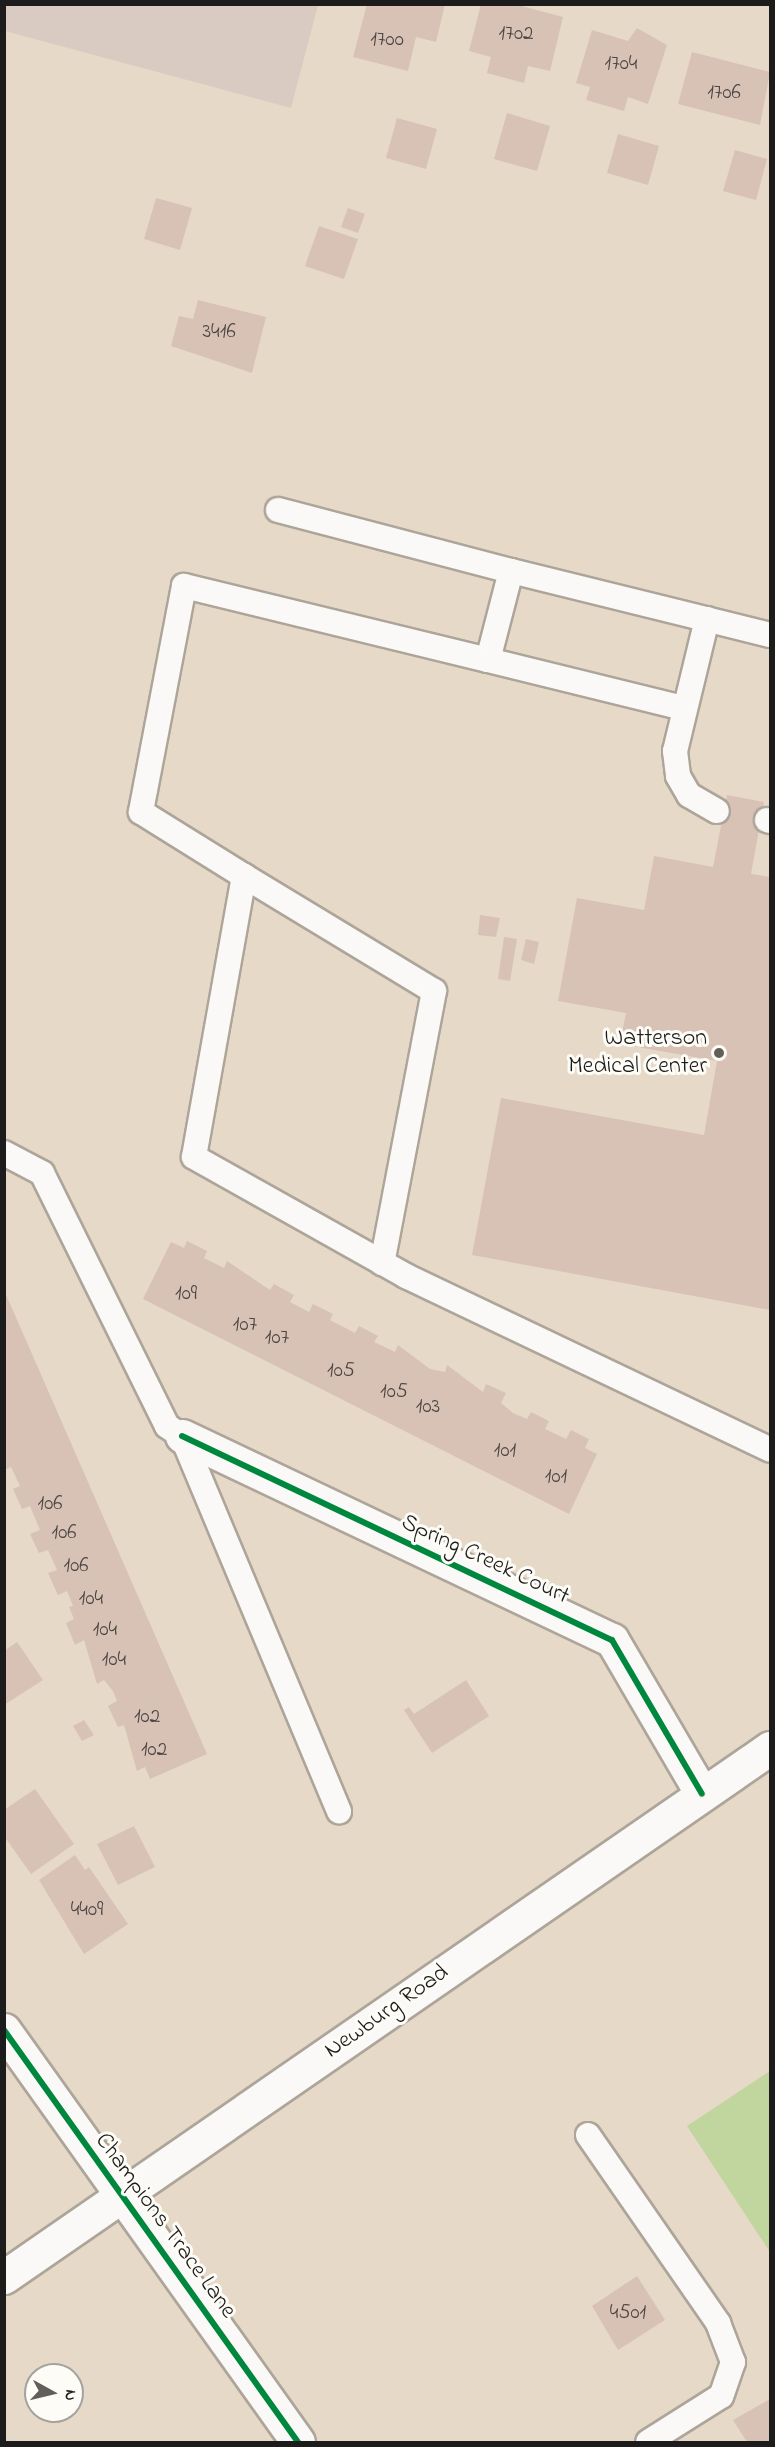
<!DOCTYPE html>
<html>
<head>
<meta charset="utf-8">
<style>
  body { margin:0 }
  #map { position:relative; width:775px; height:2447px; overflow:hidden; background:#e6d9c7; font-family:"Indie Flower",sans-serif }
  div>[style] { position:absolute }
  .industrial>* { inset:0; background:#dacbc2 }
  .green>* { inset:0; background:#c1d59f }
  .building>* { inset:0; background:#d8c2b6 }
  .roads { filter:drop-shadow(2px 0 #ada599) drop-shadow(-2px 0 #ada599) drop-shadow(0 2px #ada599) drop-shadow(0 -2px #ada599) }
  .service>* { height:24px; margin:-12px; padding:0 12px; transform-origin:12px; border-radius:12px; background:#fbf9f7 }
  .minor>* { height:33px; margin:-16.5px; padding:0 16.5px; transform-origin:16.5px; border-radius:16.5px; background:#fbf9f7 }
  .tertiary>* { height:33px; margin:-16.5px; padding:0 16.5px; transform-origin:16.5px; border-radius:16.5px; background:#fbf9f7 }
  .secondary>* { height:33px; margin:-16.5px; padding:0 16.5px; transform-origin:16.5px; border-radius:16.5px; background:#fbf9f7 }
  .cycleway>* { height:6px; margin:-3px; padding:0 3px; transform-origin:3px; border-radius:3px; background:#00873e }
  .dots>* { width:16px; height:16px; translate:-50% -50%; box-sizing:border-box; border:3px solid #fdfcf7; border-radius:50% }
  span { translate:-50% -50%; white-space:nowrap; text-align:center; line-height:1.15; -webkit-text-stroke:6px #fdfcf7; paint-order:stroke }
  .number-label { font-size:21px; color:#4c4643 }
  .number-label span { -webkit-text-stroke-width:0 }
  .poi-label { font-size:24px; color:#1c1c1c }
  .right { translate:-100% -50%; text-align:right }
  .street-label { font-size:24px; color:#1c1c1c }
  .frame { position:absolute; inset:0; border:6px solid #1c1c1c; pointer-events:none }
  .north { position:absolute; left:24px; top:2363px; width:60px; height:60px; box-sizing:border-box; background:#fdfcf7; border:2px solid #a3a29f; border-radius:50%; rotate:98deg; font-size:16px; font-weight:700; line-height:24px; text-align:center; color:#1c1c1c }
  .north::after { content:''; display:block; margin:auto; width:21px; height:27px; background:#635e58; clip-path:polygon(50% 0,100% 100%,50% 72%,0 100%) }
</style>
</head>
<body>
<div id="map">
  <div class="industrial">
    <div style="clip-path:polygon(4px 5px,5px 4px,318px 5px,291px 108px,5px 31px)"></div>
  </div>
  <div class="green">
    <div style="clip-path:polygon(770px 2071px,770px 2252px,687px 2126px)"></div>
  </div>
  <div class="building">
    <div style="clip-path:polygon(367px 4px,445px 4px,436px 42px,416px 37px,408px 71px,353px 57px)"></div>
    <div style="clip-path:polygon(481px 4px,514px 4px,563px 17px,550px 71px,528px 66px,524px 83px,487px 73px,491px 57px,469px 51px)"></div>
    <div style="clip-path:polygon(637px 28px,667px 45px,648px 104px,628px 97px,624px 111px,586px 100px,590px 87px,576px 83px,592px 30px,628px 41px)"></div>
    <div style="clip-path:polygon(692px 52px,770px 72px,760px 125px,678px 104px)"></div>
    <div style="clip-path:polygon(507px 113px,550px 126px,537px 171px,494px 159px)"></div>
    <div style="clip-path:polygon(397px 118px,437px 129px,426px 169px,386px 158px)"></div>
    <div style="clip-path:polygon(618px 134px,659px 146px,648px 185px,607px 173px)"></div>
    <div style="clip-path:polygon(735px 150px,767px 159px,756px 200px,723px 191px)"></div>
    <div style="clip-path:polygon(156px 198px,192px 208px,180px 250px,144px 239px)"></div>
    <div style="clip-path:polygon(348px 208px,365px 214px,358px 233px,341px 227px)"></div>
    <div style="clip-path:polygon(319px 226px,358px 239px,344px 279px,305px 266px)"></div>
    <div style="clip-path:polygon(198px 300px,266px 317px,252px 373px,171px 346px,179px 316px,193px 319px)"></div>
    <div style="clip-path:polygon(727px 795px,764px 802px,751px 874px,770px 877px,770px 1310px,472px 1255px,501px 1098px,704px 1135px,717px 1061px,620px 1044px,626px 1013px,558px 1001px,577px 898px,644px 910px,654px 856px,713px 867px)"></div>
    <div style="clip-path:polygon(480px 915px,500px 918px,496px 937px,478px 935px)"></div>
    <div style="clip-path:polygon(504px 937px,517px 939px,510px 981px,498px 979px)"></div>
    <div style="clip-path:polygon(526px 939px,539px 942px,534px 964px,521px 960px)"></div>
    <div style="clip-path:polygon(187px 1241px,207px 1251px,204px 1258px,224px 1268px,227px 1261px,270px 1290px,274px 1284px,294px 1295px,290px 1302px,309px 1312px,313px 1304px,333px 1314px,330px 1320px,355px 1333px,359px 1326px,378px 1336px,374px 1342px,395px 1352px,398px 1345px,430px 1369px,445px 1372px,447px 1365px,483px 1392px,486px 1384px,506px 1393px,501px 1403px,513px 1413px,527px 1419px,531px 1412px,549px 1421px,545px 1429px,566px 1439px,571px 1430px,589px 1439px,585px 1448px,597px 1454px,569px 1514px,143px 1299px,171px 1242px,184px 1248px)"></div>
    <div style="clip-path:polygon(4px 1290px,207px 1754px,150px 1779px,145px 1767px,137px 1771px,124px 1725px,118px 1727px,108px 1706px,117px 1701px,113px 1691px,104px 1680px,97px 1684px,84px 1640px,75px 1645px,66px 1623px,74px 1619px,69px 1607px,73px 1606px,67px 1591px,58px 1595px,48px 1573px,57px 1570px,48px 1550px,39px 1553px,30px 1534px,40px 1530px,30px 1506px,22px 1509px,13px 1489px,20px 1486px,11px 1467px,4px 1470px)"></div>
    <div style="clip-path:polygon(17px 1642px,43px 1680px,4px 1705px,4px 1651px)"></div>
    <div style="clip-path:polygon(466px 1680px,489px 1716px,432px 1753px,404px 1710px,409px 1707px,414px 1714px)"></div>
    <div style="clip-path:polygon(84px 1720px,94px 1735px,82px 1741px,73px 1726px)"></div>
    <div style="clip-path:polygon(35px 1789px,74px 1844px,31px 1874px,4px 1836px,4px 1810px)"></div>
    <div style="clip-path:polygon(134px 1826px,155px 1867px,118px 1885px,97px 1844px)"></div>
    <div style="clip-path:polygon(75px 1855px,85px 1870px,89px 1867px,128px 1924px,84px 1954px,39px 1880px)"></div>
    <div style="clip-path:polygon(637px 2276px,665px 2320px,618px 2350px,592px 2306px)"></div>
    <div style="clip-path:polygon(770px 2399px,770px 2442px,747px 2442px,733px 2420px)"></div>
  </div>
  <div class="roads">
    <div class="service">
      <div style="left:278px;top:510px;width:241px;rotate:14.7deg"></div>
      <div style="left:707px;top:619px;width:136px;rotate:103.6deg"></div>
      <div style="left:675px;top:751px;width:25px;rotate:83deg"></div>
      <div style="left:678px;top:776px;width:22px;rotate:60deg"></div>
      <div style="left:689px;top:795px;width:32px;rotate:30deg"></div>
      <div style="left:770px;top:635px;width:267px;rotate:-166.1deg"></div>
      <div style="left:511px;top:571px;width:92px;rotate:104.5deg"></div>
      <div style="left:488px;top:660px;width:313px;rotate:-166.3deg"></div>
      <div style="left:184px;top:586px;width:230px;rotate:100.8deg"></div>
      <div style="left:141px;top:812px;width:121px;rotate:31.9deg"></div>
      <div style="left:244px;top:876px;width:285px;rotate:100.1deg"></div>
      <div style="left:194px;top:1157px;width:243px;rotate:29.3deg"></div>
      <div style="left:406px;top:1276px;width:403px;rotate:25.5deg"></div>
      <div style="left:488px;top:660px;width:201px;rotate:13.8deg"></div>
      <div style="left:767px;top:820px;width:3px;rotate:18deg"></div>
      <div style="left:244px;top:876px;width:222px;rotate:31.2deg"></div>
      <div style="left:434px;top:991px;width:277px;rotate:100.8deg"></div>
      <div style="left:4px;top:1153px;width:43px;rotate:27.8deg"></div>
      <div style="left:42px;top:1173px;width:282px;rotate:63.7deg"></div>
      <div style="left:167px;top:1426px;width:18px;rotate:34deg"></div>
      <div style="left:182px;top:1436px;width:407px;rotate:67.3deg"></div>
      <div style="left:588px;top:2135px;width:229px;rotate:55.3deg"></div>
      <div style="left:718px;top:2323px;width:42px;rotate:69deg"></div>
      <div style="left:733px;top:2362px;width:36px;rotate:109deg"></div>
      <div style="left:721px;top:2396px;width:86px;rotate:147.8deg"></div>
    </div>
    <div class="minor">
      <div style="left:182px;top:1436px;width:476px;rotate:25.4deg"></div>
      <div style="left:612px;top:1640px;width:178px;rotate:59.7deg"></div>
    </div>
    <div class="tertiary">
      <div style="left:4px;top:2030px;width:506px;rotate:54.49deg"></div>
    </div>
    <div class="secondary">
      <div style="left:4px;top:2277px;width:931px;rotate:-34.63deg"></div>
    </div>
  </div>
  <div class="cycleway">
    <div style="left:182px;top:1436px;width:476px;rotate:25.4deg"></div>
    <div style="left:612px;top:1640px;width:178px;rotate:59.7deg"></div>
    <div style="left:4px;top:2030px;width:506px;rotate:54.49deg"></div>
  </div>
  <div class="dots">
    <div style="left:719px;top:1053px;background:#635e58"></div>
  </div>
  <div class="number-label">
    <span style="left:516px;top:34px">1702</span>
    <span style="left:387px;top:40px">1700</span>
    <span style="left:621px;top:64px">1704</span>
    <span style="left:724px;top:93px">1706</span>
    <span style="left:219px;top:332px">3416</span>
    <span style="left:186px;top:1294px">109</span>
    <span style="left:245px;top:1325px">107</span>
    <span style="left:277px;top:1338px">107</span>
    <span style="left:341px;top:1371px">105</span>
    <span style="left:394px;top:1392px">105</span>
    <span style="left:428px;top:1407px">103</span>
    <span style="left:505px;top:1451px">101</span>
    <span style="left:556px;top:1477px">101</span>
    <span style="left:50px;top:1504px">106</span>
    <span style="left:64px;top:1533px">106</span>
    <span style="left:76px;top:1566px">106</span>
    <span style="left:91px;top:1599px">104</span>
    <span style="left:105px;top:1630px">104</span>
    <span style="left:114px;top:1660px">104</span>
    <span style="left:147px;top:1717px">102</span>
    <span style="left:154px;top:1750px">102</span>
    <span style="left:87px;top:1910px">4409</span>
    <span style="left:628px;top:2313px">4501</span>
  </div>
  <div class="poi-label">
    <span class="right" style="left:707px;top:1053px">Watterson<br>Medical Center</span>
  </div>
  <div class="street-label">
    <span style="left:485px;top:1560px;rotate:25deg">Spring Creek Court</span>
    <span style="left:387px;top:2012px;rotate:-35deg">Newburg Road</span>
    <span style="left:165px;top:2226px;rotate:54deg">Champions Trace Lane</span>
  </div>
  <div class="frame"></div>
  <div class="north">N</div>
</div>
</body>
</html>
